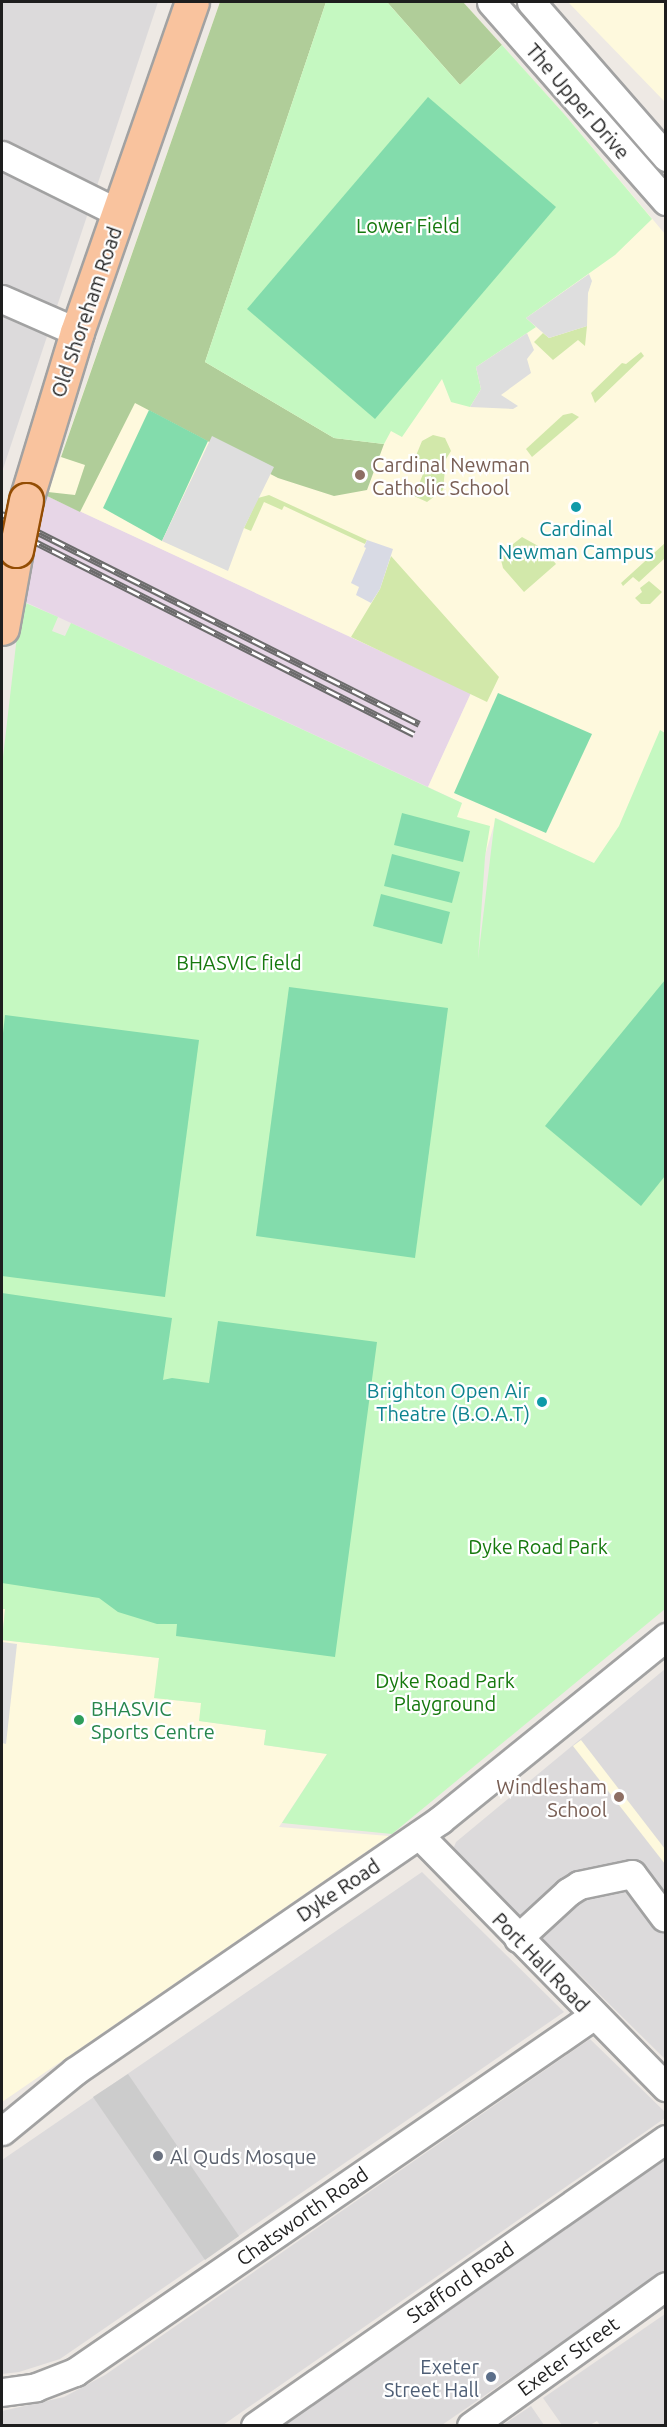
<!DOCTYPE html>
<html>
<head>
<meta charset="utf-8">
<style>
  body { margin:0 }
  #map { position:relative; width:667px; height:2427px; overflow:hidden; background:#eee9e4; font-family:Ubuntu,sans-serif }
  div>[style] { position:absolute }
  .residential>* { inset:0; background:#dcdadb }
  .industrial>* { inset:0; background:#e7d6e7 }
  .education>* { inset:0; background:#fef9dd }
  .religious>* { inset:0; background:#ccc }
  .grass>* { inset:0; background:#d2e8aa }
  .forest>* { inset:0; background:#b0cd99 }
  .park>* { inset:0; background:#c5f8c1 }
  .pitch>* { inset:0; background:#83dcac }
  .parking>* { inset:0; background:#dedede }
  .plaza>* { inset:0; background:#d8dae4 }
  .roads { filter:drop-shadow(2px 0 #a2a2a2) drop-shadow(-2px 0 #a2a2a2) drop-shadow(0 2px #a2a2a2) drop-shadow(0 -2px #a2a2a2) }
  .minor>* { height:27px; margin:-13.5px; padding:0 13.5px; transform-origin:13.5px; border-radius:13.5px; background:#fff }
  .major>* { height:33px; margin:-16.5px; padding:0 16.5px; transform-origin:16.5px; border-radius:16.5px; background:#f9c39e }
  .rail>* { height:7px; margin-top:-3.5px; transform-origin:0; background:repeating-linear-gradient(90deg,#fff 0 14px,#6c6c6c 0 28px); box-sizing:border-box; border-block:2px solid #6c6c6c }
  .bridges { filter:drop-shadow(2px 0 #944d04) drop-shadow(-2px 0 #944d04) drop-shadow(0 2px #944d04) drop-shadow(0 -2px #944d04) }
  .major-bridge>* { height:33px; margin:-16.5px; padding:0 16.5px; transform-origin:16.5px; border-radius:16.5px; background:#f9c39e }
  .dots>* { width:16px; height:16px; translate:-50% -50%; box-sizing:border-box; border:3px solid #fff; border-radius:50% }
  span { translate:-50% -50%; white-space:nowrap; text-align:center; line-height:1.15; -webkit-text-stroke:4.5px #fff; paint-order:stroke }
  .street-label { font-size:20px; color:#1e1e1e }
  .park-label { font-size:20px; color:#16790e }
  .education-label { font-size:20px; color:#785e54 }
  .left { translate:0 -50%; text-align:left }
  .right { translate:-100% -50%; text-align:right }
  .culture-label { font-size:20px; color:#0d838f }
  .leisure-label { font-size:20px; color:#27864d }
  .worship-label { font-size:20px; color:#5b616d }
  .service-label { font-size:20px; color:#4e5e75 }
  .frame { position:absolute; inset:0; border:3px solid #1e1e1e; pointer-events:none }
</style>
</head>
<body>
<div id="map">
  <div class="residential">
    <div style="clip-path:polygon(2px 2px,158px 2px,2px 472px)"></div>
    <div style="clip-path:polygon(665px 1669px,665px 2059px,456px 1853px,454px 1847px,456px 1842px)"></div>
    <div style="clip-path:polygon(422px 1872px,564px 2012px,60px 2359px,19px 2372px,2px 2374px,2px 2160px)"></div>
    <div style="clip-path:polygon(590px 2039px,665px 2112px,665px 2118px,223px 2425px,2px 2425px,2px 2411px,64px 2397px,105px 2375px)"></div>
    <div style="clip-path:polygon(665px 2160px,665px 2271px,442px 2425px,283px 2426px)"></div>
    <div style="clip-path:polygon(665px 2314px,665px 2425px,600px 2425px,597px 2421px,590px 2425px,562px 2425px,543px 2398px)"></div>
    <div style="clip-path:polygon(531px 2406px,544px 2425px,503px 2425px)"></div>
  </div>
  <div class="industrial">
    <div style="clip-path:polygon(47px 496px,471px 693px,428px 787px,21px 600px)"></div>
  </div>
  <div class="education">
    <div style="clip-path:polygon(220px 2px,463px 2px,565px 115px,665px 234px,665px 897px,496px 818px,455px 957px,354px 930px,462px 803px,428px 787px,471px 693px,47px 496px)"></div>
    <div style="clip-path:polygon(568px 2px,665px 2px,665px 102px)"></div>
    <div style="clip-path:polygon(2px 1609px,5px 1609px,2px 1640px,159px 1658px,155px 1698px,202px 1703px,200px 1721px,266px 1730px,264px 1745px,327px 1754px,279px 1827px,389px 1836px,2px 2102px)"></div>
    <div style="clip-path:polygon(581px 1740px,665px 1849px,665px 1864px,573px 1746px)"></div>
  </div>
  <div class="religious">
    <div style="clip-path:polygon(128px 2074px,239px 2236px,205px 2260px,93px 2097px)"></div>
  </div>
  <div class="grass">
    <div style="clip-path:polygon(587px 326px,585px 346px,578px 340px,553px 360px,534px 342px,543px 333px,549px 338px)"></div>
    <div style="clip-path:polygon(641px 352px,644px 356px,595px 403px,591px 393px,622px 363px,626px 364px)"></div>
    <div style="clip-path:polygon(572px 413px,579px 417px,532px 457px,526px 449px,563px 415px)"></div>
    <div style="clip-path:polygon(433px 435px,445px 438px,451px 451px,446px 459px,443px 490px,427px 502px,414px 496px,428px 462px,415px 458px,422px 441px)"></div>
    <div style="clip-path:polygon(269px 495px,367px 540px,365px 544px,284px 506px,282px 510px,264px 502px,251px 531px,244px 528px,258px 498px)"></div>
    <div style="clip-path:polygon(522px 537px,540px 547px,554px 547px,547px 553px,556px 564px,524px 592px,503px 568px,501px 560px,503px 552px)"></div>
    <div style="clip-path:polygon(665px 543px,665px 558px,639px 582px,633px 577px,623px 586px,621px 583px)"></div>
    <div style="clip-path:polygon(391px 556px,499px 677px,487px 702px,351px 637px,380px 589px)"></div>
    <div style="clip-path:polygon(649px 581px,662px 592px,650px 604px,641px 604px,635px 598px,642px 592px,640px 588px)"></div>
  </div>
  <div class="forest">
    <div style="clip-path:polygon(220px 2px,326px 2px,205px 362px,334px 438px,384px 444px,367px 490px,334px 496px,278px 478px,135px 403px,80px 512px,47px 496px,48px 492px,75px 495px,85px 465px,61px 457px)"></div>
    <div style="clip-path:polygon(387px 2px,463px 2px,502px 45px,460px 85px)"></div>
  </div>
  <div class="park">
    <div style="clip-path:polygon(326px 2px,387px 2px,460px 85px,502px 45px,565px 115px,652px 219px,615px 255px,526px 318px,536px 327px,476px 367px,481px 389px,470px 407px,451px 402px,442px 379px,402px 437px,391px 431px,384px 444px,334px 438px,205px 362px)"></div>
    <div style="clip-path:polygon(21px 601px,58px 617px,52px 631px,65px 636px,71px 623px,462px 803px,457px 817px,490px 826px,485px 857px,478px 959px,495px 818px,594px 863px,619px 826px,660px 730px,665px 733px,665px 1609px,392px 1834px,282px 1823px,327px 1754px,264px 1745px,266px 1730px,199px 1721px,201px 1703px,154px 1698px,159px 1658px,2px 1640px,5px 1609px,2px 1609px,2px 766px)"></div>
  </div>
  <div class="pitch">
    <div style="clip-path:polygon(428px 97px,556px 207px,375px 419px,247px 309px)"></div>
    <div style="clip-path:polygon(149px 410px,208px 441px,162px 541px,103px 508px)"></div>
    <div style="clip-path:polygon(498px 693px,592px 734px,546px 833px,454px 793px)"></div>
    <div style="clip-path:polygon(402px 813px,470px 831px,463px 862px,394px 845px)"></div>
    <div style="clip-path:polygon(392px 854px,460px 872px,452px 903px,384px 886px)"></div>
    <div style="clip-path:polygon(381px 894px,450px 912px,442px 944px,373px 926px)"></div>
    <div style="clip-path:polygon(665px 980px,665px 1176px,641px 1206px,545px 1126px)"></div>
    <div style="clip-path:polygon(289px 987px,448px 1008px,415px 1258px,256px 1236px)"></div>
    <div style="clip-path:polygon(5px 1015px,199px 1040px,165px 1297px,2px 1276px,2px 1042px)"></div>
    <div style="clip-path:polygon(2px 1293px,172px 1318px,163px 1380px,172px 1378px,209px 1383px,218px 1321px,377px 1342px,335px 1657px,176px 1636px,177px 1624px,157px 1624px,118px 1612px,99px 1598px,2px 1583px)"></div>
  </div>
  <div class="parking">
    <div style="clip-path:polygon(589px 274px,592px 281px,588px 293px,587px 326px,549px 338px,526px 318px)"></div>
    <div style="clip-path:polygon(527px 333px,534px 350px,527px 359px,531px 373px,501px 395px,518px 406px,513px 409px,470px 407px,481px 389px,476px 367px)"></div>
    <div style="clip-path:polygon(212px 436px,274px 467px,244px 528px,228px 571px,162px 541px)"></div>
    <div style="clip-path:polygon(2px 1642px,17px 1644px,6px 1744px,2px 1743px)"></div>
  </div>
  <div class="plaza">
    <div style="clip-path:polygon(367px 540px,393px 549px,380px 589px,371px 603px,356px 595px,359px 587px,351px 583px,366px 548px,364px 547px)"></div>
  </div>
  <div class="roads">
    <div class="minor">
      <div style="left:491px;top:2px;width:265px;rotate:48.7deg"></div>
      <div style="left:531px;top:2px;width:206px;rotate:48.9deg"></div>
      <div style="left:2px;top:155px;width:131px;rotate:26.4deg"></div>
      <div style="left:2px;top:299px;width:82px;rotate:23.7deg"></div>
      <div style="left:419px;top:1835px;width:353px;rotate:45.6deg"></div>
      <div style="left:518px;top:1938px;width:68px;rotate:-42.6deg"></div>
      <div style="left:568px;top:1892px;width:13px;rotate:-32deg"></div>
      <div style="left:579px;top:1885px;width:54px;rotate:-11.7deg"></div>
      <div style="left:632px;top:1874px;width:54px;rotate:53.3deg"></div>
      <div style="left:2px;top:2131px;width:94px;rotate:-39.4deg"></div>
      <div style="left:75px;top:2071px;width:443px;rotate:-34.5deg"></div>
      <div style="left:440px;top:1820px;width:291px;rotate:-39deg"></div>
      <div style="left:2px;top:2392px;width:34px;rotate:-8deg"></div>
      <div style="left:36px;top:2387px;width:42px;rotate:-21deg"></div>
      <div style="left:75px;top:2372px;width:629px;rotate:-34.5deg"></div>
      <div style="left:255px;top:2426px;width:501px;rotate:-34.93deg"></div>
      <div style="left:471px;top:2426px;width:240px;rotate:-35.7deg"></div>
    </div>
    <div class="major">
      <div style="left:26px;top:500px;width:176px;rotate:-73.1deg"></div>
      <div style="left:77px;top:332px;width:349px;rotate:-70.8deg"></div>
      <div style="left:2px;top:628px;width:79px;rotate:-79.8deg"></div>
    </div>
  </div>
  <div class="rail">
    <div style="left:2px;top:514px;width:467px;rotate:26.7deg"></div>
    <div style="left:2px;top:525px;width:462px;rotate:26.9deg"></div>
  </div>
  <div class="bridges">
    <div class="major-bridge">
      <div style="left:16px;top:550px;width:51px;rotate:-78.7deg"></div>
    </div>
  </div>
  <div class="dots">
    <div style="left:360px;top:475px;background:#8d6e63"></div>
    <div style="left:576px;top:507px;background:#0f9aa8"></div>
    <div style="left:542px;top:1402px;background:#0f9aa8"></div>
    <div style="left:79px;top:1720px;background:#2e9e5b"></div>
    <div style="left:619px;top:1797px;background:#8d6e63"></div>
    <div style="left:158px;top:2156px;background:#6b7280"></div>
    <div style="left:491px;top:2377px;background:#5c6f8a"></div>
  </div>
  <div class="street-label">
    <span style="left:578px;top:101px;rotate:49deg">The Upper Drive</span>
    <span style="left:86px;top:312px;rotate:-71deg">Old Shoreham Road</span>
    <span style="left:338px;top:1890px;rotate:-34deg">Dyke Road</span>
    <span style="left:541px;top:1962px;rotate:46deg">Port Hall Road</span>
    <span style="left:302px;top:2216px;rotate:-35deg">Chatsworth Road</span>
    <span style="left:460px;top:2282px;rotate:-35deg">Stafford Road</span>
    <span style="left:568px;top:2356px;rotate:-36deg">Exeter Street</span>
  </div>
  <div class="park-label">
    <span style="left:408px;top:225px">Lower Field</span>
    <span style="left:239px;top:962px">BHASVIC field</span>
    <span style="left:538px;top:1546px">Dyke Road Park</span>
    <span style="left:445px;top:1692px">Dyke Road Park<br>Playground</span>
  </div>
  <div class="education-label">
    <span class="left" style="left:372px;top:476px">Cardinal Newman<br>Catholic School</span>
    <span class="right" style="left:607px;top:1798px">Windlesham<br>School</span>
  </div>
  <div class="culture-label">
    <span style="left:576px;top:540px">Cardinal<br>Newman Campus</span>
    <span class="right" style="left:530px;top:1402px">Brighton Open Air<br>Theatre (B.O.A.T)</span>
  </div>
  <div class="leisure-label">
    <span class="left" style="left:91px;top:1720px">BHASVIC<br>Sports Centre</span>
  </div>
  <div class="worship-label">
    <span class="left" style="left:170px;top:2156px">Al Quds Mosque</span>
  </div>
  <div class="service-label">
    <span class="right" style="left:479px;top:2378px">Exeter<br>Street Hall</span>
  </div>
  <div class="frame"></div>
</div>
</body>
</html>
